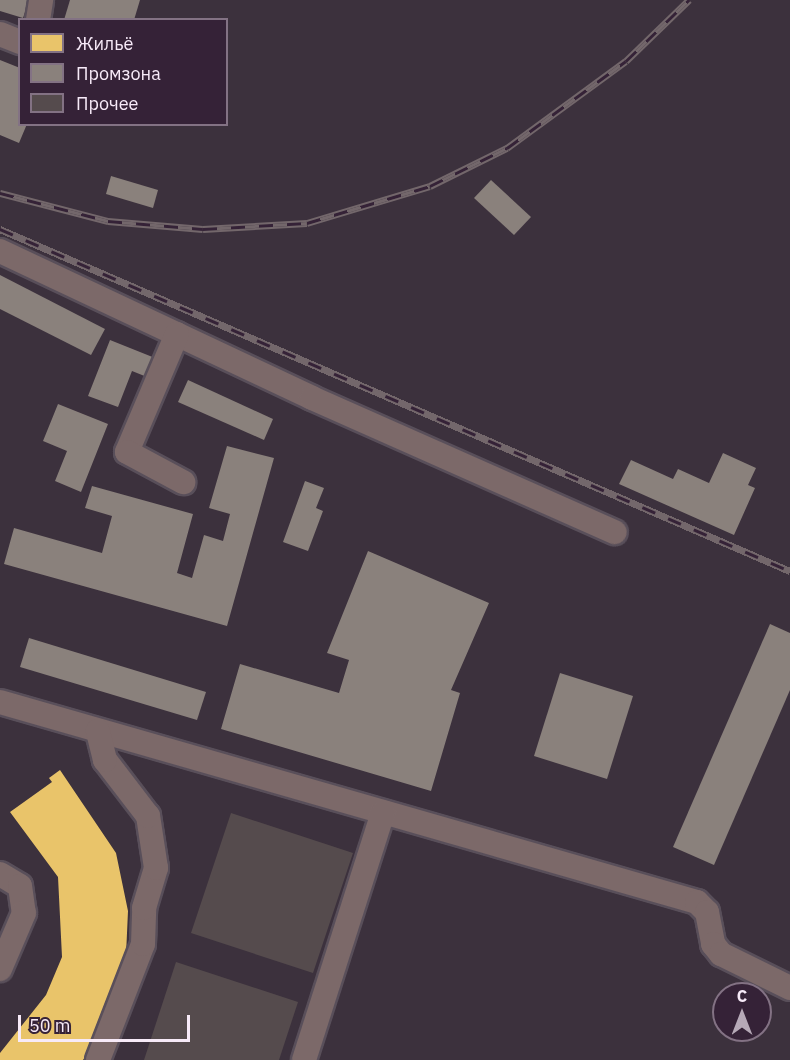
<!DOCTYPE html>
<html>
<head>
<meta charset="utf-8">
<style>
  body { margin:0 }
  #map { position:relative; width:790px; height:1060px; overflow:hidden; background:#3c313d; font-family:"IBM Plex Sans",sans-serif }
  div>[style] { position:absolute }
  .homes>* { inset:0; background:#e9c46a }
  .industry>* { inset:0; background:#8a817c }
  .building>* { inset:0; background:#554b4d }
  .roads { filter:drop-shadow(2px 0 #594f5a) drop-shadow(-2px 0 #594f5a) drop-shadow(0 2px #594f5a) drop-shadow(0 -2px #594f5a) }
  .minor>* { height:24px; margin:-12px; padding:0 12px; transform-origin:12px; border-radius:12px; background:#7c6969 }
  .rail>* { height:7px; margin-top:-3.5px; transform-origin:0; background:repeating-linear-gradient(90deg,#352237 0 14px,#73676b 0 28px); box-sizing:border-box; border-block:2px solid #73676b }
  span { translate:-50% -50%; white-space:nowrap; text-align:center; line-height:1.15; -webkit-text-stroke:6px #352237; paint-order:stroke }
  .legend { position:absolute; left:18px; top:18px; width:210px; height:108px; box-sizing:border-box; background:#352237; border:2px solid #837284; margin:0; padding:8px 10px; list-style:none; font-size:18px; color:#f7eaf8 }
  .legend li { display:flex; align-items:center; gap:12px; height:30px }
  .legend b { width:30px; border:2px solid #837284 }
  .north { position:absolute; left:712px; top:982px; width:60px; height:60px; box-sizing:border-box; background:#352237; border:2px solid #837284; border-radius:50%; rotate:0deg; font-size:16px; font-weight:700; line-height:24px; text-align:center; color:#f7eaf8 }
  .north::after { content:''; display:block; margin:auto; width:21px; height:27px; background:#b6a9b7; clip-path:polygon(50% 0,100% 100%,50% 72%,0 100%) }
  .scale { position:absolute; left:18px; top:1015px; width:172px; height:27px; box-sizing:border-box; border:3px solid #f7eaf8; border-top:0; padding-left:8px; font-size:18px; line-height:21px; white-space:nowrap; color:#f7eaf8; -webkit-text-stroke:4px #352237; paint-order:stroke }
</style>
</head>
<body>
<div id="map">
  <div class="homes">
    <div style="clip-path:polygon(60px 770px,116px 853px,128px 911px,126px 955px,97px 1038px,83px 1060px,0 1060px,0 1053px,46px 995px,62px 957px,58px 877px,10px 812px,52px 782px,49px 778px)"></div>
  </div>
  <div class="industry">
    <div style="clip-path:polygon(0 0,29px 0,23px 18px,0 11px)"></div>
    <div style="clip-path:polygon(70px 0,140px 0,134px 20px,64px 20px)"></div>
    <div style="clip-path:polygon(0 60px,20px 68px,20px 124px,27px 124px,19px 143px,0 135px)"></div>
    <div style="clip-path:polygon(111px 176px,158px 190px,153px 208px,106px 194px)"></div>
    <div style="clip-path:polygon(491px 180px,531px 217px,514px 235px,474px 198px)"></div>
    <div style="clip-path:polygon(0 275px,105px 329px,91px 355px,0 309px)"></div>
    <div style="clip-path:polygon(110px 340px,155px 358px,147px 377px,132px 371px,118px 407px,88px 396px)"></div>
    <div style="clip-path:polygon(188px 380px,273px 419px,264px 440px,178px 402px)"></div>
    <div style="clip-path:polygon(58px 404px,108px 424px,81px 492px,55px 481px,67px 451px,43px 441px)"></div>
    <div style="clip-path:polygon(227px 446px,274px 458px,227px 626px,4px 564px,14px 528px,102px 553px,112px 516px,85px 508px,92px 486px,193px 514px,177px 573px,192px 578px,204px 535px,223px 541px,230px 514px,209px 508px)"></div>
    <div style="clip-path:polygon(723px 453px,756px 468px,748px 485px,755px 488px,734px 535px,619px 484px,631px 460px,673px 479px,678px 469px,709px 483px)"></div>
    <div style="clip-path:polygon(305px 481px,324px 488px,316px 508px,323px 511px,308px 551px,283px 542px)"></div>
    <div style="clip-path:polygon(368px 551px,489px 603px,451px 690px,460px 693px,431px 791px,221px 729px,240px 664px,339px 693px,349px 660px,327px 653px)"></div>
    <div style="clip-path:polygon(770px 624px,790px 633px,790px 690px,714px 865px,673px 847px)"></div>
    <div style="clip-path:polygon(29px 638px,206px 692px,197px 720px,20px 667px)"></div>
    <div style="clip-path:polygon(560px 673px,633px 696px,607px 779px,534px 756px)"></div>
  </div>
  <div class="building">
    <div style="clip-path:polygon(231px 813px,353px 853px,313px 973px,191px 933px)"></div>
    <div style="clip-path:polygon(176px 962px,298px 1002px,279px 1060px,144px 1060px)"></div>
  </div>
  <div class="roads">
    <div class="minor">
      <div style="left:38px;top:20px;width:20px;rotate:-81deg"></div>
      <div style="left:0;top:34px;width:22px;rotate:22deg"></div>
      <div style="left:0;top:251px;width:345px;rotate:25.2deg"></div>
      <div style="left:312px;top:398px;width:331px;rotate:23.9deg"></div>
      <div style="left:177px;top:334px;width:128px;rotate:113deg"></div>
      <div style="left:127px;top:452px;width:64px;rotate:28.2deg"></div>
      <div style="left:0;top:702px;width:725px;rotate:16.01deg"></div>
      <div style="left:697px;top:902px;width:14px;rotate:45deg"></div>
      <div style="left:707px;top:912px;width:33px;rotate:79deg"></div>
      <div style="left:713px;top:944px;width:13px;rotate:51deg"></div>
      <div style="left:721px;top:954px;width:77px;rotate:26.2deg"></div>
      <div style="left:0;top:874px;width:23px;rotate:31deg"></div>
      <div style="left:20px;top:886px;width:27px;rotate:82deg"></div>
      <div style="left:24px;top:913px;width:61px;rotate:113.2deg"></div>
      <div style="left:98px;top:1060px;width:124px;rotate:-68.8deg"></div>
      <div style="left:143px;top:944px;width:36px;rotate:-88deg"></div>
      <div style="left:144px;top:908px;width:42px;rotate:-73.3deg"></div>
      <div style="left:156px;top:868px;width:53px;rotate:-98.7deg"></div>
      <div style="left:148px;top:816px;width:71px;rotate:-127.5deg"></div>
      <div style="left:105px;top:760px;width:30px;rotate:-104deg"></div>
      <div style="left:304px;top:1060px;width:260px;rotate:-72.3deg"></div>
    </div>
  </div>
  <div class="rail">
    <div style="left:0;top:193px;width:112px;rotate:14.5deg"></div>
    <div style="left:108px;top:221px;width:95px;rotate:4.8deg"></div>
    <div style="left:203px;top:229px;width:104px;rotate:-3.3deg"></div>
    <div style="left:307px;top:223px;width:128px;rotate:-16.7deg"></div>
    <div style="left:430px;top:186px;width:86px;rotate:-26.3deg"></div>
    <div style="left:507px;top:148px;width:147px;rotate:-36.2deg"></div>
    <div style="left:626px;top:61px;width:88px;rotate:-44.1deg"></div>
    <div style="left:0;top:229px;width:861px;rotate:23.41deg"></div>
  </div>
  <ul class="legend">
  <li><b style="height:16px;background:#e9c46a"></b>Жильё</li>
  <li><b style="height:16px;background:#8a817c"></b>Промзона</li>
  <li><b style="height:16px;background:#554b4d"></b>Прочее</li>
  </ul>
  <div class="north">С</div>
  <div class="scale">50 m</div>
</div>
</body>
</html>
